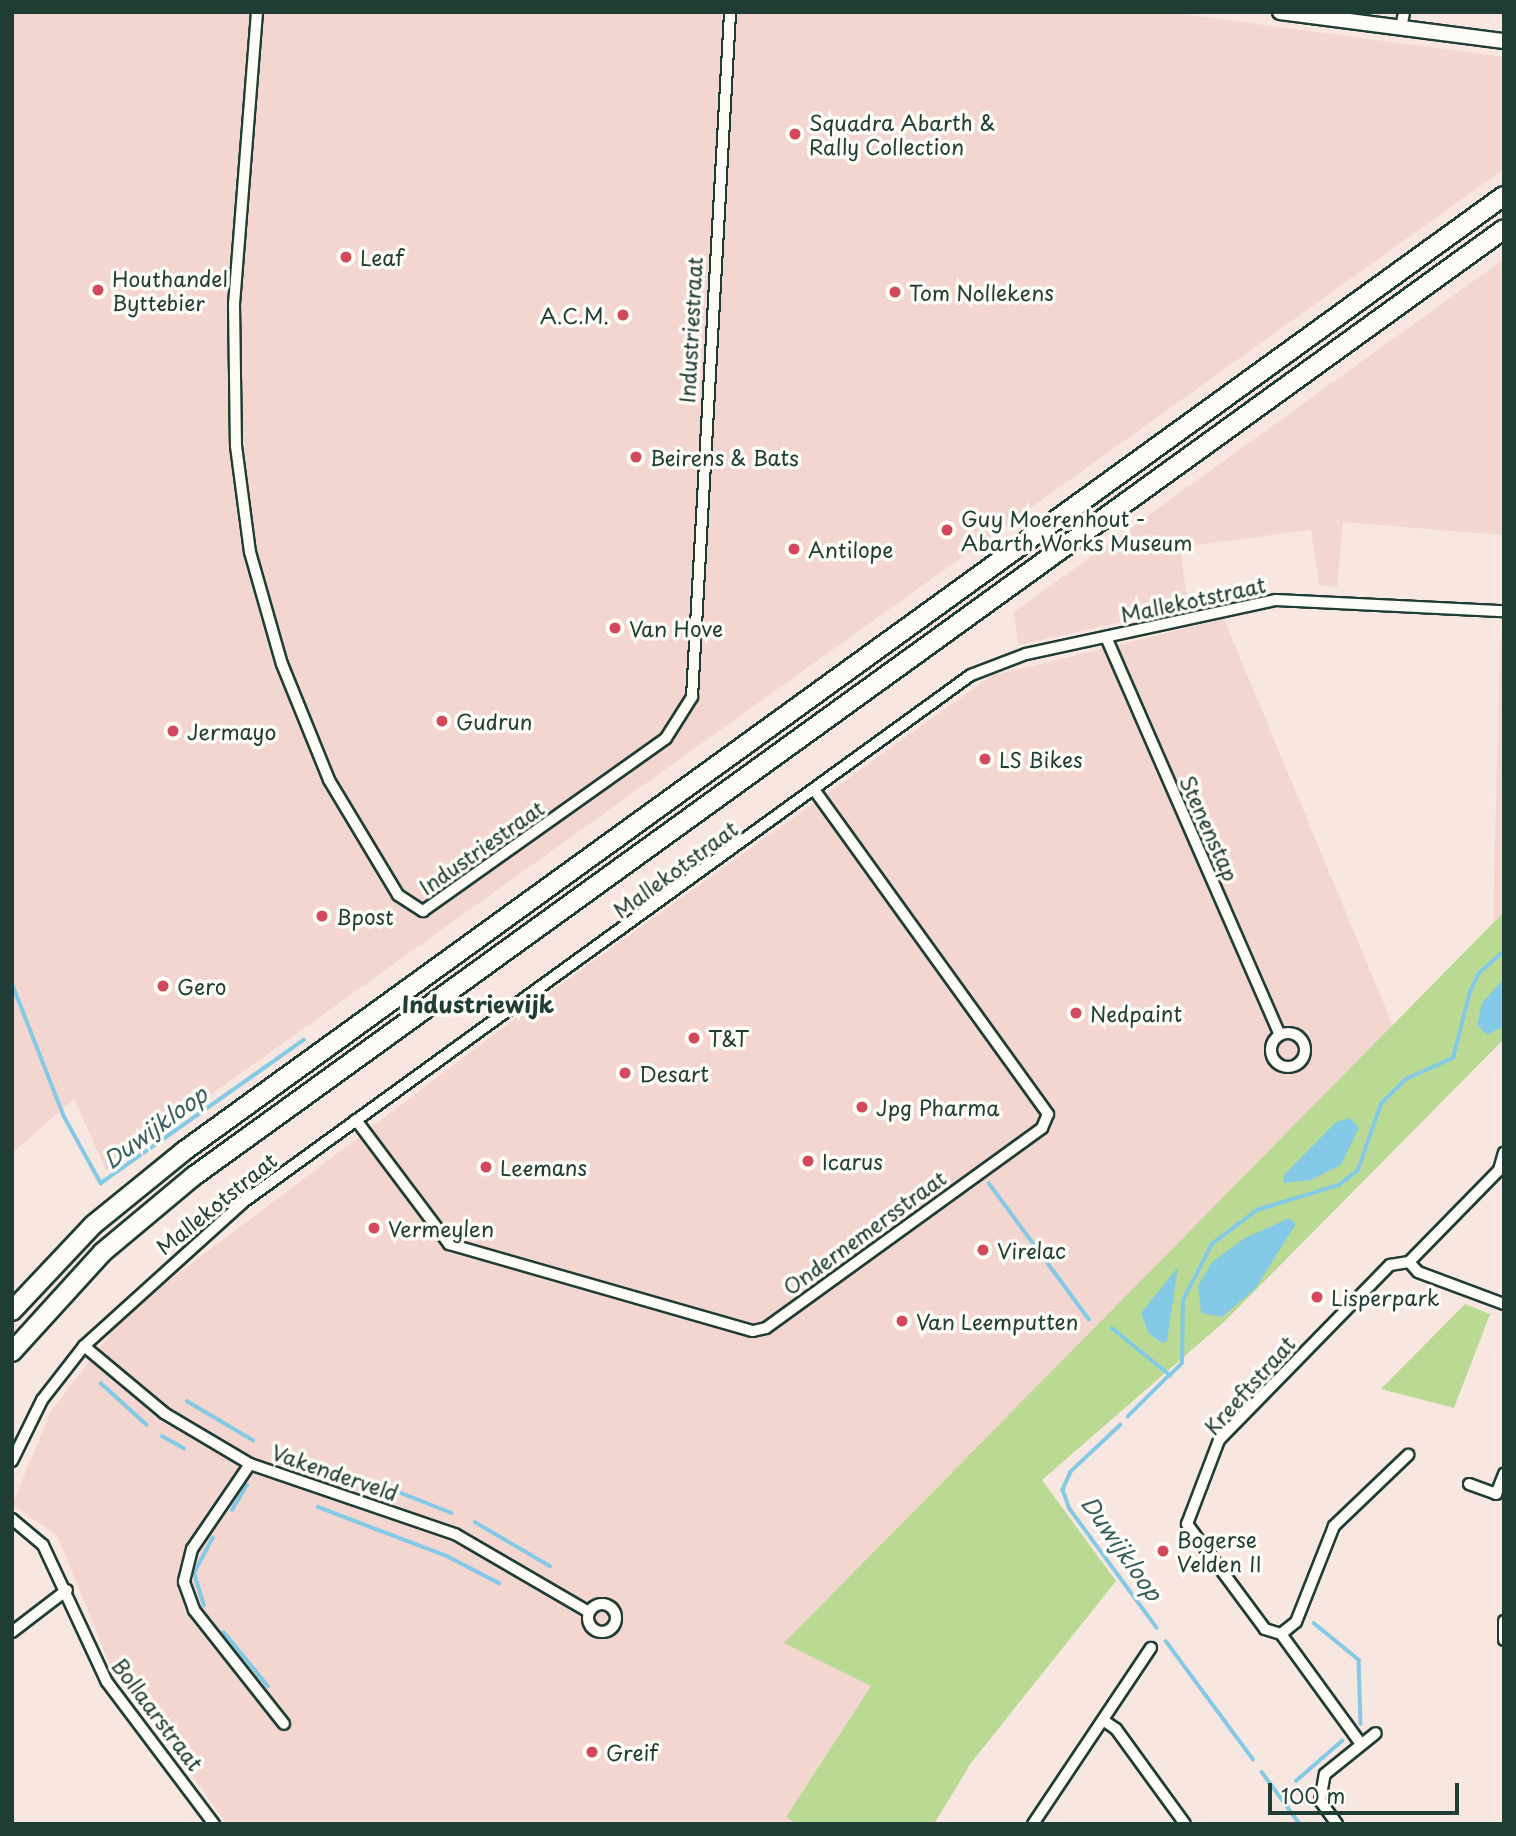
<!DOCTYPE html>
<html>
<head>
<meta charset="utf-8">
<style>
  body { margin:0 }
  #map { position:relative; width:1516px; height:1836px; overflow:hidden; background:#f8e6e0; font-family:"Playpen Sans",sans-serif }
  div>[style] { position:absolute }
  .built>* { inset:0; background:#f4d6d0 }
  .green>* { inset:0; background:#bada93 }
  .water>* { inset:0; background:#84c9e5 }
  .stream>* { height:3.5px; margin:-1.75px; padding:0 1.75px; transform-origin:1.75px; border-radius:1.75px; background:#84c9e5 }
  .roads { filter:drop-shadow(2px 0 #1f3d34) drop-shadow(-2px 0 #1f3d34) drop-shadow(0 2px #1f3d34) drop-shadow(0 -2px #1f3d34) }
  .minor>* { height:10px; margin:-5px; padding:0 5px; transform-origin:5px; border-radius:5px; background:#fdfcf7 }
  .minor>.ring { margin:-5px; padding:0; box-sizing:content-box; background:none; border:10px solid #fdfcf7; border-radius:50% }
  .tertiary>* { height:14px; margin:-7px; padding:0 7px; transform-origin:7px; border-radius:7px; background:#fdfcf7 }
  .trunk>* { height:18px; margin:-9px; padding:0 9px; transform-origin:9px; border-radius:9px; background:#fdfcf7 }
  .dots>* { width:19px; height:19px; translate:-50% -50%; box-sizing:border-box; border:4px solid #fdfcf7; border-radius:50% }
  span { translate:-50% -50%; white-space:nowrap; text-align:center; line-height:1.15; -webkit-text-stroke:7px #fdfcf7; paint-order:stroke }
  .poi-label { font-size:21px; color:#1f3d34 }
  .left { translate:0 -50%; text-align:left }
  .right { translate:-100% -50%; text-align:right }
  .street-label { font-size:21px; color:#1f3d34 }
  .neighbourhood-label { font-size:23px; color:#1f3d34; font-weight:700 }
  .water-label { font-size:23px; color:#386060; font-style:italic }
  .frame { position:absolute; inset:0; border:14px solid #1f3d34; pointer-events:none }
  .scale { position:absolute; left:1268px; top:1783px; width:191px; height:32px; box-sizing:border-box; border:4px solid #1f3d34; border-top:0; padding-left:9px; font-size:21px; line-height:24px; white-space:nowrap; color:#1f3d34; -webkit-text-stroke:5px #fdfcf7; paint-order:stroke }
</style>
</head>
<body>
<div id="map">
  <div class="built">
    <div style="clip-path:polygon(12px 12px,1168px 12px,1504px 57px,1504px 169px,106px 1170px,74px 1099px,12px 1153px)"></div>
    <div style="clip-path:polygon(1504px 259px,1504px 547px,1501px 535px,1343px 522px,1337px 587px,1319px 585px,1311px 530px,1180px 547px,1188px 607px,1018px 645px,1014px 612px)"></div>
    <div style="clip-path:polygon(1224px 619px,1393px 1026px,785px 1643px,871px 1686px,786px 1817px,797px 1824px,227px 1824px,108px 1660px,57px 1535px,12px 1505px,51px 1411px,126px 1313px,553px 990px,991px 676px)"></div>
    <div style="clip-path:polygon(1504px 637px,1504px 912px,1493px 922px,1500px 639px)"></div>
  </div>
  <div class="green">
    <div style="clip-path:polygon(1504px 912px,1504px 1039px,1225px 1321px,1042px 1480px,1116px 1581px,971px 1763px,934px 1824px,797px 1824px,786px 1817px,871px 1686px,784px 1643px)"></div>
    <div style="clip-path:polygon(1465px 1304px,1490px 1314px,1454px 1408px,1381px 1389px)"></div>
  </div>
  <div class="water">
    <div style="clip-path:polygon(1504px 978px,1504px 1026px,1487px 1035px,1477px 1025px,1482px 1003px)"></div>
    <div style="clip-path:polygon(1350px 1118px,1359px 1128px,1341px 1165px,1311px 1180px,1284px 1183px,1283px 1176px,1336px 1122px)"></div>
    <div style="clip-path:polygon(1289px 1218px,1296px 1224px,1255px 1289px,1222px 1317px,1201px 1313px,1198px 1286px,1212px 1262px,1245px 1238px)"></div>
    <div style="clip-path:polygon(1178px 1267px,1167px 1341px,1162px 1343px,1149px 1334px,1141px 1313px)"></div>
  </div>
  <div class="stream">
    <div style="left:12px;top:983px;width:143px;rotate:68.6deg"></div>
    <div style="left:64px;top:1116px;width:77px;rotate:61.1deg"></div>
    <div style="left:101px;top:1183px;width:248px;rotate:-35.2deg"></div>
    <div style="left:989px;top:1183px;width:169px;rotate:53.7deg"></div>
    <div style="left:1112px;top:1328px;width:75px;rotate:39deg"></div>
    <div style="left:1170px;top:1375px;width:59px;rotate:135deg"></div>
    <div style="left:1170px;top:1375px;width:17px;rotate:-45deg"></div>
    <div style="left:1182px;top:1363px;width:63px;rotate:-89.1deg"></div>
    <div style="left:1183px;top:1300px;width:63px;rotate:-62.6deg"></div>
    <div style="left:1212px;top:1244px;width:56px;rotate:-37.1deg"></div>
    <div style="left:1257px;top:1210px;width:86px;rotate:-17deg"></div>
    <div style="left:1339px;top:1185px;width:24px;rotate:-38deg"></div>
    <div style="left:1358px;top:1170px;width:70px;rotate:-70.8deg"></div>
    <div style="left:1381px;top:1104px;width:35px;rotate:-45deg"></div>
    <div style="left:1406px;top:1079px;width:51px;rotate:-24.1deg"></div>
    <div style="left:1453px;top:1058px;width:68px;rotate:-75.6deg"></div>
    <div style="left:1470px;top:992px;width:21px;rotate:-65deg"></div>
    <div style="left:1479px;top:973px;width:33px;rotate:-41deg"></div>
    <div style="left:101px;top:1383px;width:62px;rotate:42.4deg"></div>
    <div style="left:187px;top:1401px;width:77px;rotate:30.6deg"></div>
    <div style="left:1121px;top:1425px;width:69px;rotate:136.8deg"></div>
    <div style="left:1071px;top:1472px;width:20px;rotate:114deg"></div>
    <div style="left:1063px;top:1490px;width:20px;rotate:70deg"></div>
    <div style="left:1070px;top:1509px;width:147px;rotate:53.8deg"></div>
    <div style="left:162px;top:1436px;width:25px;rotate:29deg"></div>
    <div style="left:287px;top:1455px;width:70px;rotate:18.4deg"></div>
    <div style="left:378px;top:1484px;width:79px;rotate:21.4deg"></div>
    <div style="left:318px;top:1507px;width:138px;rotate:20.8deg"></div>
    <div style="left:447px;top:1556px;width:59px;rotate:27.4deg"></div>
    <div style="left:232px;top:1510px;width:29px;rotate:-59deg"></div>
    <div style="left:475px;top:1522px;width:87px;rotate:30.4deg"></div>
    <div style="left:204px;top:1606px;width:34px;rotate:-107deg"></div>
    <div style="left:194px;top:1573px;width:40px;rotate:-62deg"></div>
    <div style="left:1314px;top:1623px;width:58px;rotate:39.4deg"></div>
    <div style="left:1359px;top:1660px;width:64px;rotate:88.2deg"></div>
    <div style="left:224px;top:1632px;width:70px;rotate:50.8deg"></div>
    <div style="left:1166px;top:1641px;width:147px;rotate:53.6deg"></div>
    <div style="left:1262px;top:1772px;width:64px;rotate:53.8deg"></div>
    <div style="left:1296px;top:1781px;width:61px;rotate:-41deg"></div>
  </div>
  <div class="roads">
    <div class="minor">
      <div style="left:257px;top:12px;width:293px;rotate:94.5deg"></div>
      <div style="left:234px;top:304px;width:142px;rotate:89.2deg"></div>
      <div style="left:236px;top:446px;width:107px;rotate:82.5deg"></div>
      <div style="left:250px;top:552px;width:116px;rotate:74.1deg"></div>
      <div style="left:282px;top:664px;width:125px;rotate:67.9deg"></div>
      <div style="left:329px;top:780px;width:134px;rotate:59deg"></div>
      <div style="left:398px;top:895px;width:30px;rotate:33deg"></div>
      <div style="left:423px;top:911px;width:298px;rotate:-35.4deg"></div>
      <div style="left:666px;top:738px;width:49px;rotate:-57.6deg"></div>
      <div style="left:692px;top:697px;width:686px;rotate:-86.82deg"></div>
      <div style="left:1401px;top:28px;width:16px;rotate:-79deg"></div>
      <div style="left:1106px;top:637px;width:434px;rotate:66.4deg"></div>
      <div class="ring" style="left:1271px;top:1033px;width:24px;height:24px"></div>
      <div style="left:356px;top:1120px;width:155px;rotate:53.1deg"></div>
      <div style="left:449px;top:1244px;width:316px;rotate:16deg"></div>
      <div style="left:753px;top:1331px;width:13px;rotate:-13deg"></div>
      <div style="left:766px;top:1328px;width:341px;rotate:-35.9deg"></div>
      <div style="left:1042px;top:1128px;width:15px;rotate:-67deg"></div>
      <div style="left:1048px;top:1114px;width:400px;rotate:-125.8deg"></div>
      <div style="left:1409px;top:1262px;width:13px;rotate:48deg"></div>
      <div style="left:1418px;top:1272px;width:92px;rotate:20.4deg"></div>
      <div style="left:84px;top:1346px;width:104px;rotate:39.9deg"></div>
      <div style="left:164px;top:1413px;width:100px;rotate:30.7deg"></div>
      <div style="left:250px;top:1464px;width:217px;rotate:18.9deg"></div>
      <div style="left:455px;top:1534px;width:155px;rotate:30.2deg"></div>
      <div style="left:12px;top:1461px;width:68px;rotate:-63.8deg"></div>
      <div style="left:42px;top:1400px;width:68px;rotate:-52.1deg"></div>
      <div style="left:84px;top:1346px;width:213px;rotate:-42.1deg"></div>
      <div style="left:242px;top:1203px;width:900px;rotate:-35.92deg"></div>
      <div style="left:971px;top:675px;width:59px;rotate:-20.9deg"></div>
      <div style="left:1026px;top:654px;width:256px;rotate:-12.2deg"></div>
      <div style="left:1276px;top:600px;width:228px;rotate:2.8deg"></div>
      <div style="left:250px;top:1464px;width:103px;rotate:124.3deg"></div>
      <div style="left:192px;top:1549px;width:34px;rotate:104deg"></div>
      <div style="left:184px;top:1582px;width:30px;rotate:70deg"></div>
      <div style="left:194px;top:1610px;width:145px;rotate:51.7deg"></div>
      <div style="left:1469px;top:1484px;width:29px;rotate:20deg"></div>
      <div style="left:1496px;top:1494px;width:22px;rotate:-68deg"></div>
      <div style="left:12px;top:1519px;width:40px;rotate:40deg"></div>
      <div style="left:43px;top:1545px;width:151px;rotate:65deg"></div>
      <div style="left:107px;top:1682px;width:178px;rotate:53deg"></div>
      <div class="ring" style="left:588px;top:1604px;width:18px;height:18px"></div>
      <div style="left:1504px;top:1621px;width:19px;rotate:90deg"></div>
      <div style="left:12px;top:1632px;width:69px;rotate:-37.4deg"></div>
      <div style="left:1281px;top:1634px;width:19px;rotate:-39deg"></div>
      <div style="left:1296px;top:1622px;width:103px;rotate:-68.4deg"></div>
      <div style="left:1334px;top:1526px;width:103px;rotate:-43.8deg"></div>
      <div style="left:1103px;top:1720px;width:16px;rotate:35deg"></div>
      <div style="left:1116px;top:1729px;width:117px;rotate:54deg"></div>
      <div style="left:1361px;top:1744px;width:136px;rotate:-126deg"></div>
      <div style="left:1281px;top:1634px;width:17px;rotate:-163deg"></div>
      <div style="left:1265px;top:1629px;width:131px;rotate:-126.6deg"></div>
      <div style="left:1187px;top:1524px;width:90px;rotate:-69.1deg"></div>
      <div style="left:1219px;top:1440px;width:245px;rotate:-45.7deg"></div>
      <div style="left:1390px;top:1265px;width:19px;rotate:-9deg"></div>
      <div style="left:1409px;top:1262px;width:129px;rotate:-45.6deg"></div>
      <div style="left:1499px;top:1170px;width:18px;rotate:-74deg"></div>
      <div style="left:1033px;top:1824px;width:212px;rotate:-56.2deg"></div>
      <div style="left:1337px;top:1824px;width:29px;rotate:-126deg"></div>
      <div style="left:1320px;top:1801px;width:27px;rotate:-80deg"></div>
      <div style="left:1325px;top:1774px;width:65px;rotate:-38.8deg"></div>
    </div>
    <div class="tertiary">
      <div style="left:1280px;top:12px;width:226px;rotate:7.4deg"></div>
    </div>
    <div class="trunk">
      <div style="left:12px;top:1311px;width:118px;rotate:-46.7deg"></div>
      <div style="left:93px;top:1225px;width:117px;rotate:-39.1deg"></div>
      <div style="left:184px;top:1151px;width:1629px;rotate:-35.89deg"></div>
      <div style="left:12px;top:1352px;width:135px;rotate:-47.7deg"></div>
      <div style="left:103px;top:1252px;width:119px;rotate:-39.9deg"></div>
      <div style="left:194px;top:1176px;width:1616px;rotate:-35.86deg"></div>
    </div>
  </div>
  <div class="dots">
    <div style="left:795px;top:134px;background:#d1495b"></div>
    <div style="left:346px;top:257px;background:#d1495b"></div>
    <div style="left:98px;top:290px;background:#d1495b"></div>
    <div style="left:895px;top:292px;background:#d1495b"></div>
    <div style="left:623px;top:315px;background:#d1495b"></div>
    <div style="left:636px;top:457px;background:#d1495b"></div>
    <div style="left:947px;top:530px;background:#d1495b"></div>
    <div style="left:794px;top:549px;background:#d1495b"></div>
    <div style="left:615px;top:628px;background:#d1495b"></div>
    <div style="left:442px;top:721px;background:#d1495b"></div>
    <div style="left:173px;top:731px;background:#d1495b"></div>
    <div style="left:985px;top:759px;background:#d1495b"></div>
    <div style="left:322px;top:916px;background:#d1495b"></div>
    <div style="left:163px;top:986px;background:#d1495b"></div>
    <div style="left:1076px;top:1013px;background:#d1495b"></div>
    <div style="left:694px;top:1038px;background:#d1495b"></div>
    <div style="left:625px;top:1073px;background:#d1495b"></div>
    <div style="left:862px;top:1107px;background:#d1495b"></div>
    <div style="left:808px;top:1161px;background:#d1495b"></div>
    <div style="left:486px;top:1167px;background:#d1495b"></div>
    <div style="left:374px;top:1228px;background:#d1495b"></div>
    <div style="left:983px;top:1250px;background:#d1495b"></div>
    <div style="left:1317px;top:1297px;background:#d1495b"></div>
    <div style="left:902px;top:1321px;background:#d1495b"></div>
    <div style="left:1163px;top:1551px;background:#d1495b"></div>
    <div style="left:592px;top:1752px;background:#d1495b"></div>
  </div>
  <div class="poi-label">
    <span class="left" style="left:809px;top:134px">Squadra Abarth &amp;<br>Rally Collection</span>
    <span class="left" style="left:360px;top:257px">Leaf</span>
    <span class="left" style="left:112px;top:290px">Houthandel<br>Byttebier</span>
    <span class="left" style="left:909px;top:292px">Tom Nollekens</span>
    <span class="right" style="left:609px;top:315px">A.C.M.</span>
    <span class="left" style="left:650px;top:457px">Beirens &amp; Bats</span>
    <span class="left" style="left:961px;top:530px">Guy Moerenhout -<br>Abarth Works Museum</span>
    <span class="left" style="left:808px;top:549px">Antilope</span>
    <span class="left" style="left:629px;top:628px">Van Hove</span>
    <span class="left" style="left:456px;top:721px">Gudrun</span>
    <span class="left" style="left:187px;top:731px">Jermayo</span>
    <span class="left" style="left:999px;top:759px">LS Bikes</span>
    <span class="left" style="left:336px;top:916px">Bpost</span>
    <span class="left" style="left:177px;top:986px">Gero</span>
    <span class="left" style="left:1090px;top:1013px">Nedpaint</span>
    <span class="left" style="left:708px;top:1038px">T&amp;T</span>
    <span class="left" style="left:639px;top:1073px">Desart</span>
    <span class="left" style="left:876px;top:1107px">Jpg Pharma</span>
    <span class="left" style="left:822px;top:1161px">Icarus</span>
    <span class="left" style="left:500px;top:1167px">Leemans</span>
    <span class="left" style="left:388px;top:1228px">Vermeylen</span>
    <span class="left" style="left:997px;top:1250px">Virelac</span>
    <span class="left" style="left:1331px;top:1297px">Lisperpark</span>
    <span class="left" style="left:916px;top:1321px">Van Leemputten</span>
    <span class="left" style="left:1177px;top:1551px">Bogerse<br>Velden II</span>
    <span class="left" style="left:606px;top:1752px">Greif</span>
  </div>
  <div class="street-label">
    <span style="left:690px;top:330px;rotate:-87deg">Industriestraat</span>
    <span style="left:1193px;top:599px;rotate:-12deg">Mallekotstraat</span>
    <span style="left:1210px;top:828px;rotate:66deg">Stenenstap</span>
    <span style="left:481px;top:847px;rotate:-35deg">Industriestraat</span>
    <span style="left:675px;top:869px;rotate:-36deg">Mallekotstraat</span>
    <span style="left:216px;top:1203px;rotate:-39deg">Mallekotstraat</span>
    <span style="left:864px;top:1232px;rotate:-36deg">Ondernemersstraat</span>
    <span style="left:1249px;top:1385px;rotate:-48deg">Kreeftstraat</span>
    <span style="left:335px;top:1472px;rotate:19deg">Vakenderveld</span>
    <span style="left:158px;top:1714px;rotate:53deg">Bollaarstraat</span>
  </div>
  <div class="neighbourhood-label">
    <span style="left:478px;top:1004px">Industriewijk</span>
  </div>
  <div class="water-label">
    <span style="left:155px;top:1127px;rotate:-36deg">Duwijkloop</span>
    <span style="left:1122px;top:1548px;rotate:55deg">Duwijkloop</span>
  </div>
  <div class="frame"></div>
  <div class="scale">100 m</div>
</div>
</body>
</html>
